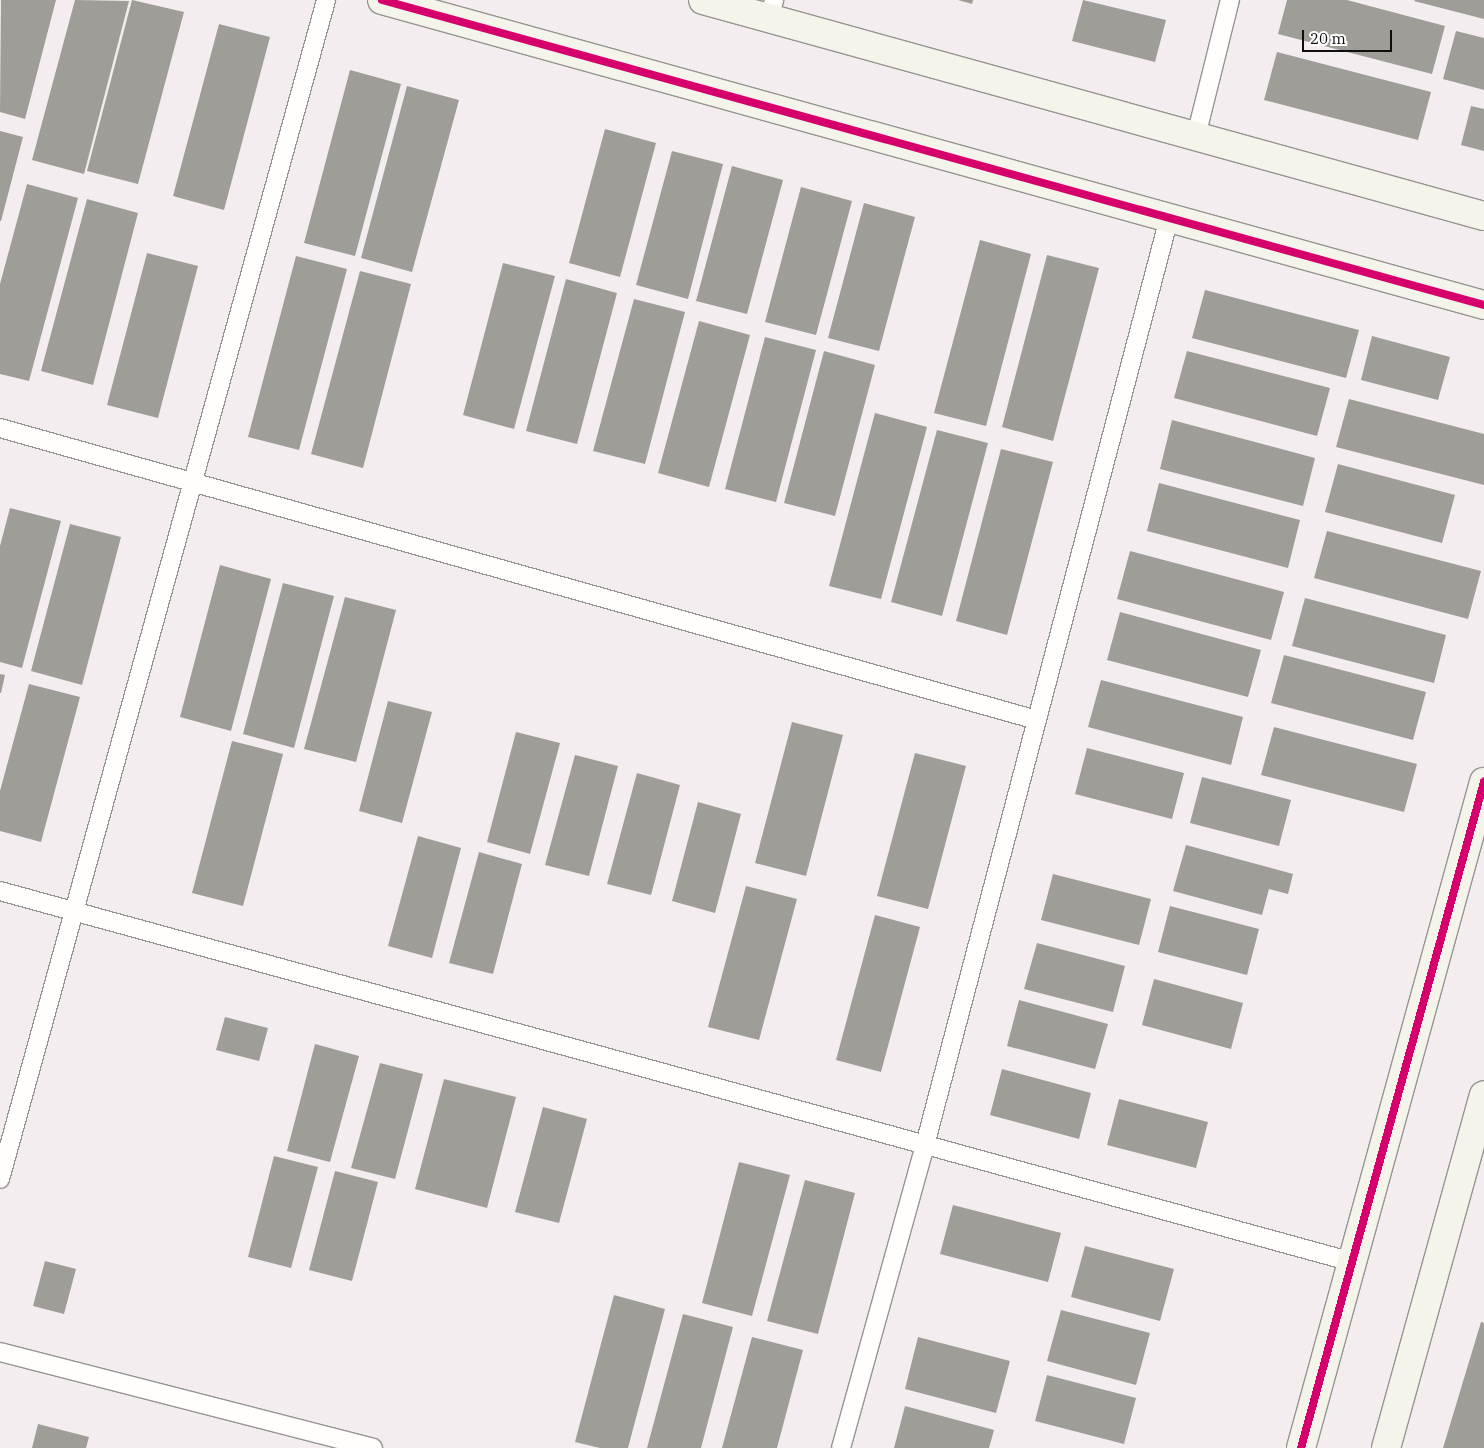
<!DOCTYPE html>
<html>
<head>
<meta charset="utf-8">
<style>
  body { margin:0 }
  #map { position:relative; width:1484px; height:1448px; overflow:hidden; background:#fcfaf2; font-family:"IBM Plex Serif",serif }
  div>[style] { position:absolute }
  .industrial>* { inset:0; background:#f4edef }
  .building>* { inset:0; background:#9f9d98 }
  .roads { filter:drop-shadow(1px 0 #959491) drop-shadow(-1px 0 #959491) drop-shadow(0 1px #959491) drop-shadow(0 -1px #959491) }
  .lane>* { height:18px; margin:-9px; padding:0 9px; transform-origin:9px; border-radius:9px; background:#fffefd }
  .secondary>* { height:28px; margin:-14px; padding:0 14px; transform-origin:14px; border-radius:14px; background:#f5f4ea }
  .cycleway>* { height:8px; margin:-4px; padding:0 4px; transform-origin:4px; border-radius:4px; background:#d6006c }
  span { translate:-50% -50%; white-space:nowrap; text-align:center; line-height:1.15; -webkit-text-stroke:5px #fff; paint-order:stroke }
  .scale { position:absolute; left:1302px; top:30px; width:90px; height:22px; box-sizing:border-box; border:2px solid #0e0e0e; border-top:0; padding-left:6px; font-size:15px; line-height:18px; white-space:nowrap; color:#0e0e0e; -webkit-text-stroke:4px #fff; paint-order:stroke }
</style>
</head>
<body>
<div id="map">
  <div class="industrial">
    <div style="clip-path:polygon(0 0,1484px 0,1484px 1448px,0 1448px)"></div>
  </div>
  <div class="building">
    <div style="clip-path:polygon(1px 0,56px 0,25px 119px,0 112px)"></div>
    <div style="clip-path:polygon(75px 0,129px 1px,84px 174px,32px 160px)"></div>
    <div style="clip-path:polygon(132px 0,184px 12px,138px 184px,87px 171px)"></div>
    <div style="clip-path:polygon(958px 0,973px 0,972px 4px)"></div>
    <div style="clip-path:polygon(1083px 0,1166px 20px,1155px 62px,1072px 41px)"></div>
    <div style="clip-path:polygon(1287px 0,1347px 0,1445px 26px,1432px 74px,1278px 34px)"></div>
    <div style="clip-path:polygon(1415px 0,1484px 0,1484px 19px,1414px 1px)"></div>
    <div style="clip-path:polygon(219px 24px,270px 37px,224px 210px,173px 196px)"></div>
    <div style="clip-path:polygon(1456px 31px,1484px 38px,1484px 90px,1443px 79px)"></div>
    <div style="clip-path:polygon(1277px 52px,1431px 92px,1418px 140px,1264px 100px)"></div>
    <div style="clip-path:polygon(350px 70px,401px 84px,355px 256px,304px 243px)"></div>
    <div style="clip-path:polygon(407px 86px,459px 100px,412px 272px,361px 258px)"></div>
    <div style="clip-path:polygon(1471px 106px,1484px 109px,1484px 151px,1461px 145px)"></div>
    <div style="clip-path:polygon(605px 129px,656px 143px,620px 277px,569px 263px)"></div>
    <div style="clip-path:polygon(0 131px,23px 137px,1px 221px,0 221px)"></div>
    <div style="clip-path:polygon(672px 151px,723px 164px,688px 299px,636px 285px)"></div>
    <div style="clip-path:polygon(732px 166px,783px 180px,747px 314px,696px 301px)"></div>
    <div style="clip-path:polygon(27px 184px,78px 198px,29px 381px,0 374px,0 284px)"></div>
    <div style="clip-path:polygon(801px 187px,852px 201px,816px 335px,765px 322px)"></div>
    <div style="clip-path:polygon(87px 199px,138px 213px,93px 385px,41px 371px)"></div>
    <div style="clip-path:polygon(864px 203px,915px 217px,879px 351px,828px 338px)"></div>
    <div style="clip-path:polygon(980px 240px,1031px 254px,986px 426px,934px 413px)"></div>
    <div style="clip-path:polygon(147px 253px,198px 266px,158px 418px,107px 405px)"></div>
    <div style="clip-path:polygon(1047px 255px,1099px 268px,1053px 441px,1002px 427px)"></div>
    <div style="clip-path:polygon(296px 256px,347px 269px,299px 450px,248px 437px)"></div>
    <div style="clip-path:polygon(503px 263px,555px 276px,514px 429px,463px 415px)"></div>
    <div style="clip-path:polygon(360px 271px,411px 284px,363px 468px,311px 454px)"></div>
    <div style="clip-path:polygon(566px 279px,617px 293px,577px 444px,526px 431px)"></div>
    <div style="clip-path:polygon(1205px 290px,1359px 330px,1346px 378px,1192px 338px)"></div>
    <div style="clip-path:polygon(634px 299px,685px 312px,645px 464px,593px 451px)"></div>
    <div style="clip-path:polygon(699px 321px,750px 335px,709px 487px,658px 473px)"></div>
    <div style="clip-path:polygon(1372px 336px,1450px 357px,1438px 400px,1361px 380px)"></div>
    <div style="clip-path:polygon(765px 337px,816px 350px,776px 502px,725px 489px)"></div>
    <div style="clip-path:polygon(824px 351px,875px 365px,835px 516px,784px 503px)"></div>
    <div style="clip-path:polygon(1187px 351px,1330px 388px,1317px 436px,1174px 398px)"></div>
    <div style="clip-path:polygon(1349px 399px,1484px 434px,1484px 485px,1336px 447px)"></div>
    <div style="clip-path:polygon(875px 413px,927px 427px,881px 599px,829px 586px)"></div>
    <div style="clip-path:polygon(1172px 420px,1315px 458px,1303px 506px,1160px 469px)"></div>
    <div style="clip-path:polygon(937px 430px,988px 443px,942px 616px,891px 602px)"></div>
    <div style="clip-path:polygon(1001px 449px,1053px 462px,1007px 635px,956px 621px)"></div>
    <div style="clip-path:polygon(1338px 464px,1455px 495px,1442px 543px,1325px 512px)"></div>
    <div style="clip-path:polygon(1159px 483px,1300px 520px,1288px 568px,1147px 531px)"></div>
    <div style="clip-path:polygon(10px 508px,61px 521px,22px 668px,0 662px,0 546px)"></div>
    <div style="clip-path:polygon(70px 524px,121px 537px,82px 685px,31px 671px)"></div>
    <div style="clip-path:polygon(1327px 531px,1481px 571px,1468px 619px,1314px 578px)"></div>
    <div style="clip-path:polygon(1130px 551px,1284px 592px,1271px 640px,1117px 599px)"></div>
    <div style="clip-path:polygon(220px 565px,271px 579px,231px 731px,180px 717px)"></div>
    <div style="clip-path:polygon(283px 583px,334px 596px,294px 748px,243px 734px)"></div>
    <div style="clip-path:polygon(345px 597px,396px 610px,356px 762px,304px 749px)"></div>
    <div style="clip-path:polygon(1305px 598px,1446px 635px,1434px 683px,1292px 646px)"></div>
    <div style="clip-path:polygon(1120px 612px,1261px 650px,1248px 697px,1107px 660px)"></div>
    <div style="clip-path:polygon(1284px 655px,1426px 692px,1413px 740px,1271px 703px)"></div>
    <div style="clip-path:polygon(0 674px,5px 675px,1px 693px,0 693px)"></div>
    <div style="clip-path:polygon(1101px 680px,1243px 717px,1231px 765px,1088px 727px)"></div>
    <div style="clip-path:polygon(29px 684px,80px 697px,41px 842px,0 831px,0 791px)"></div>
    <div style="clip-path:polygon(388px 701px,432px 712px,402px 823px,359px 811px)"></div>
    <div style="clip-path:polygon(792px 722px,843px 735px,806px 876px,755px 863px)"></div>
    <div style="clip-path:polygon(1274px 727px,1417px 764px,1404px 812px,1261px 775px)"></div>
    <div style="clip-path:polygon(516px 732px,560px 743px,530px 854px,487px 842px)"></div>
    <div style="clip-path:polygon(232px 741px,283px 754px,243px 906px,192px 893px)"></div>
    <div style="clip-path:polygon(1087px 748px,1184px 773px,1172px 819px,1075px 794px)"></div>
    <div style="clip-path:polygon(915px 753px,966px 766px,928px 909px,877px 896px)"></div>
    <div style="clip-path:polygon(575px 755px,618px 766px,589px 876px,545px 865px)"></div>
    <div style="clip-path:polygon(637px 773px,680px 785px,651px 895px,607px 884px)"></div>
    <div style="clip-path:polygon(1202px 777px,1291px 800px,1279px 846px,1190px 823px)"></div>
    <div style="clip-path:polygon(698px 802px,741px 814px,715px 913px,672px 901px)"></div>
    <div style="clip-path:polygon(418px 836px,461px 848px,432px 958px,388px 946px)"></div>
    <div style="clip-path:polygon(1186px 845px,1293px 874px,1288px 894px,1269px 889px,1262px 915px,1173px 891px)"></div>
    <div style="clip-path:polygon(479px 852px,522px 864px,493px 974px,449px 963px)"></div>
    <div style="clip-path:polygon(1053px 874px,1151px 899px,1139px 945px,1041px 920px)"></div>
    <div style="clip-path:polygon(746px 886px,797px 899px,759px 1040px,708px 1027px)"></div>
    <div style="clip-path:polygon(1170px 906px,1259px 929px,1247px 975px,1158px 952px)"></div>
    <div style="clip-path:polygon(875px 915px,920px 927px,881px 1072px,836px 1060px)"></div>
    <div style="clip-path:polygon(1037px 943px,1125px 966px,1113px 1012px,1024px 989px)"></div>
    <div style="clip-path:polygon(1154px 979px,1243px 1003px,1231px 1049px,1142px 1025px)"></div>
    <div style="clip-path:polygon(1019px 1000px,1108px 1024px,1095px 1069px,1007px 1046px)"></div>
    <div style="clip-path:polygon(225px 1017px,268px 1028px,259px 1061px,216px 1050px)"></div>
    <div style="clip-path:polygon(315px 1044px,359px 1056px,330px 1162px,287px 1151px)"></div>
    <div style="clip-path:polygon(380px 1063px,423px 1074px,395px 1179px,351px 1168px)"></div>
    <div style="clip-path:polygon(1002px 1069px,1091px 1093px,1079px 1139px,990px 1115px)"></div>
    <div style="clip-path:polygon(444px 1079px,516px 1097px,487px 1208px,415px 1189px)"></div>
    <div style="clip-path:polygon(1119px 1099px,1208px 1122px,1196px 1168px,1107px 1145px)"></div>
    <div style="clip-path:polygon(543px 1107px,587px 1119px,559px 1223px,515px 1212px)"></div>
    <div style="clip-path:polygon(274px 1156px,318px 1167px,291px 1268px,248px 1257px)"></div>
    <div style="clip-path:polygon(739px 1162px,790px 1175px,752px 1316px,702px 1303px)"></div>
    <div style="clip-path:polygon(335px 1171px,378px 1182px,352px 1281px,309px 1270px)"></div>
    <div style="clip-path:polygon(805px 1180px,855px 1193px,818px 1334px,767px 1321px)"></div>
    <div style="clip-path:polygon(953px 1205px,1061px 1233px,1048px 1282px,940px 1254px)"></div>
    <div style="clip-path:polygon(1085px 1246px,1174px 1269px,1160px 1321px,1071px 1297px)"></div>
    <div style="clip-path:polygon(45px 1261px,76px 1269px,64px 1314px,33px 1306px)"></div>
    <div style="clip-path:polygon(614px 1295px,665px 1309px,628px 1448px,600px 1448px,575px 1442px)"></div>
    <div style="clip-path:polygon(1061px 1310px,1150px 1333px,1136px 1385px,1047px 1361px)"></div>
    <div style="clip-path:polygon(683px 1314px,733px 1327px,701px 1448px,647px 1448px)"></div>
    <div style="clip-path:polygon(1481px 1322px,1484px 1323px,1484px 1448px,1443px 1448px)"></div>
    <div style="clip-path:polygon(752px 1337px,803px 1350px,777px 1448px,722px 1448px)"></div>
    <div style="clip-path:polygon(918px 1337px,1010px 1361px,996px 1413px,905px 1389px)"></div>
    <div style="clip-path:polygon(1047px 1375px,1136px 1398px,1124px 1444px,1035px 1421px)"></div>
    <div style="clip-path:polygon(905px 1406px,994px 1430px,989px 1448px,894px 1448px)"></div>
    <div style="clip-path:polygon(38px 1424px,89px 1437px,86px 1448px,32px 1448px)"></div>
  </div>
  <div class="roads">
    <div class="lane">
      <div style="left:769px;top:18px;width:19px;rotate:-74deg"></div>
      <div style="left:1196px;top:136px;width:140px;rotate:-76deg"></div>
      <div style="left:0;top:428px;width:1077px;rotate:15.73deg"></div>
      <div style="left:0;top:891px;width:1402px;rotate:15.34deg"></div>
      <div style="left:0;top:1179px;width:1223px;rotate:-74.54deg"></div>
      <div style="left:0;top:1352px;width:385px;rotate:14.4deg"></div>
      <div style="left:841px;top:1448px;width:314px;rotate:-74.5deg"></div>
      <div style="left:925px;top:1145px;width:959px;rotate:-75.25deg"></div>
    </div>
    <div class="secondary">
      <div style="left:382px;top:0;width:1143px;rotate:15.47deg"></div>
      <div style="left:703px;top:0;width:810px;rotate:15.46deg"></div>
      <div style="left:1301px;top:1448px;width:691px;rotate:-74.64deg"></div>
      <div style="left:1386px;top:1448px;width:366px;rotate:-74.5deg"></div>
    </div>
  </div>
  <div class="cycleway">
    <div style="left:382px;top:0;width:1143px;rotate:15.47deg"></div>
    <div style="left:1301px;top:1448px;width:691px;rotate:-74.64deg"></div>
  </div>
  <div class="scale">20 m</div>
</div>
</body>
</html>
